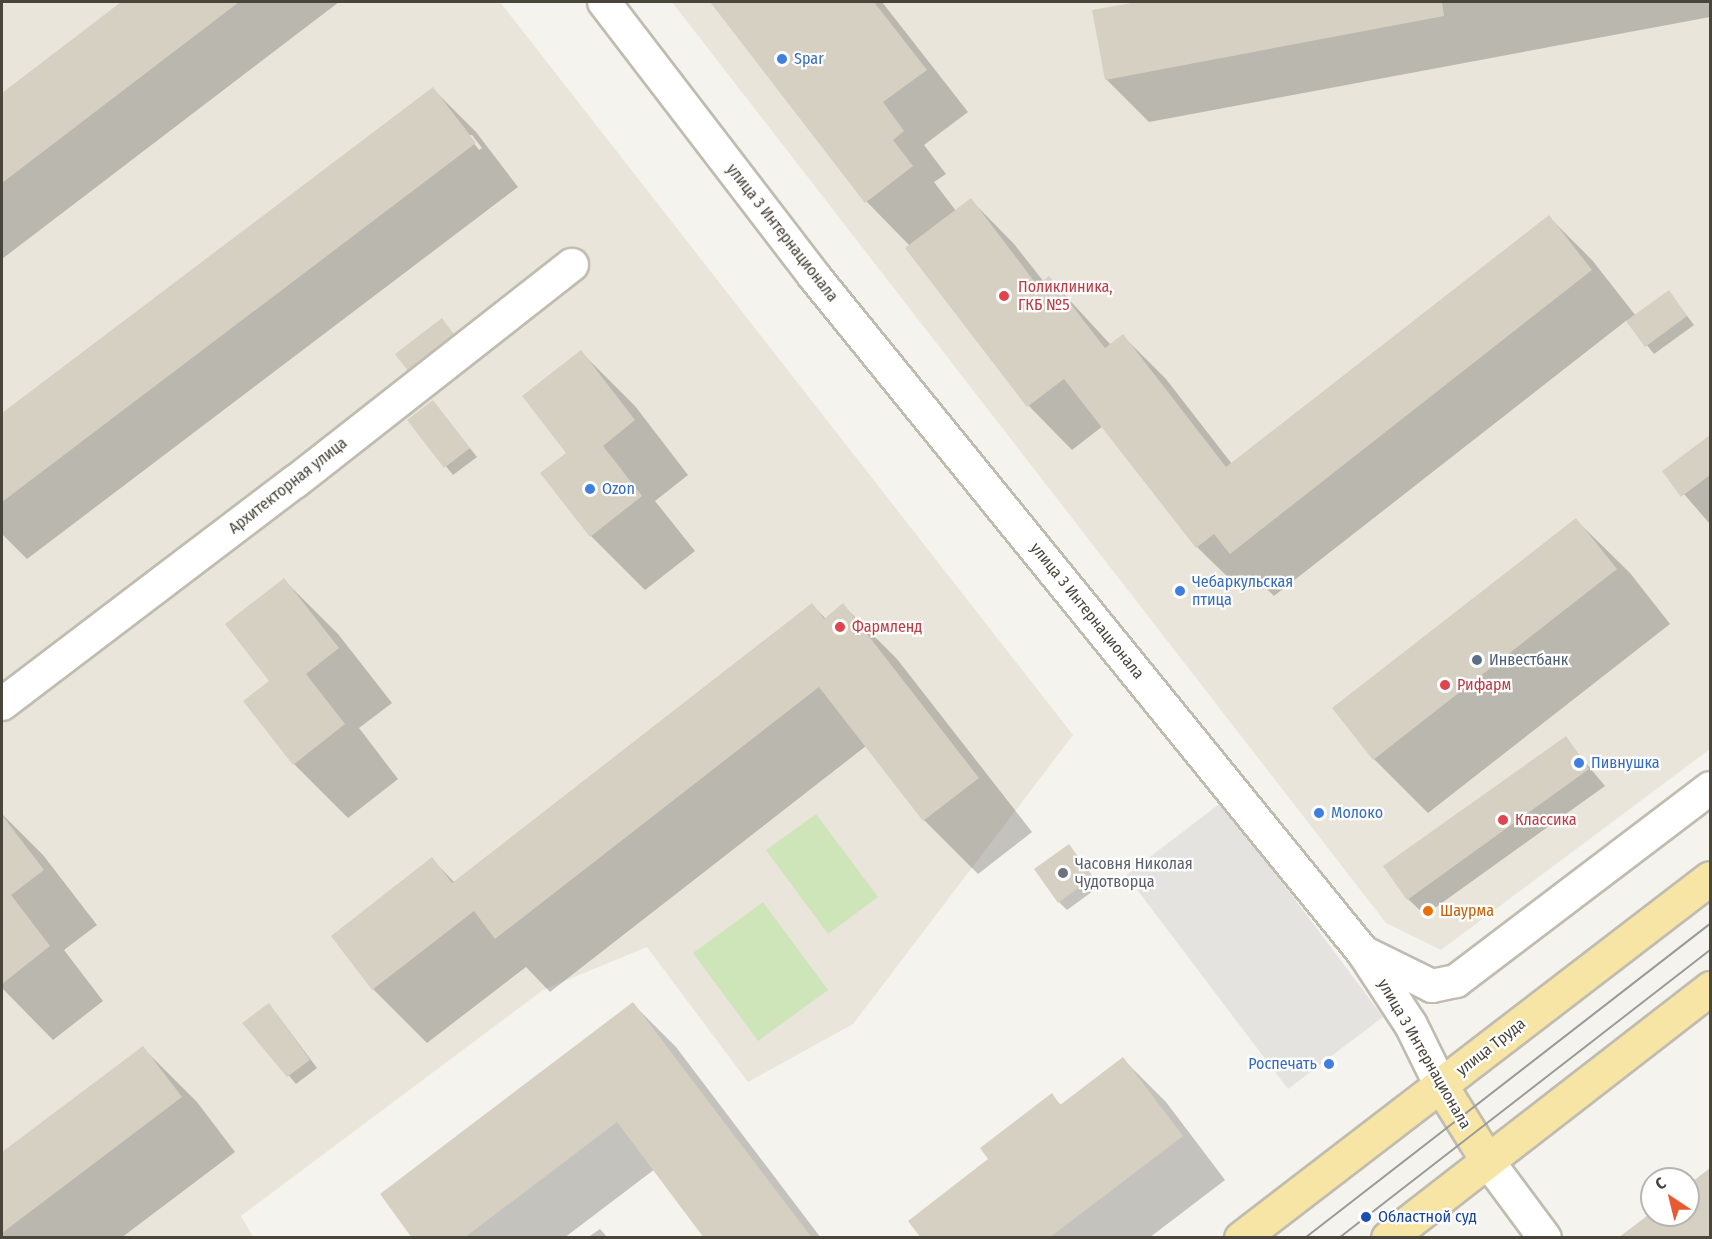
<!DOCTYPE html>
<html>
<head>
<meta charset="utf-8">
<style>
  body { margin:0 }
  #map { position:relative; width:1712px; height:1239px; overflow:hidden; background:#f5f3ed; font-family:"Fira Sans Condensed",sans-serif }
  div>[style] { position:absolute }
  .residential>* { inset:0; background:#e9e5db }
  .green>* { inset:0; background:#cee5ba }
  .parking>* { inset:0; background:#e4e3e0 }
  .shadow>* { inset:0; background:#0003 }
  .building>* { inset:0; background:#d6d0c3 }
  .roads { filter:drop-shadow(2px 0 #c0bcb0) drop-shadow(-2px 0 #c0bcb0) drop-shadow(0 2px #c0bcb0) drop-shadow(0 -2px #c0bcb0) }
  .street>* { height:32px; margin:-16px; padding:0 16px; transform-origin:16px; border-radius:16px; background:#fff }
  .primary>* { height:33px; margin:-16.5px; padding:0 16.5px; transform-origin:16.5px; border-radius:16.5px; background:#f6e5a5 }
  .tram>* { height:1.5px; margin:-0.75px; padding:0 0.75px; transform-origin:0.75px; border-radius:0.75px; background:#9a9a9a }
  .dots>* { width:16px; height:16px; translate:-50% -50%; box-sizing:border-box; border:3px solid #fff; border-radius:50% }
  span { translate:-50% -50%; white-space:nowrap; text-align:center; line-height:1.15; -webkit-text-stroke:4.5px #fff; paint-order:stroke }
  .shop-label { font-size:16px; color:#366cbe }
  .left { translate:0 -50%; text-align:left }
  .right { translate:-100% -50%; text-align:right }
  .street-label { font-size:16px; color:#49453b }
  .health-label { font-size:16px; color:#be3a42 }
  .service-label { font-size:16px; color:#4e5e75 }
  .worship-label { font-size:16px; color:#5b616d }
  .food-label { font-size:16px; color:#c56008 }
  .transit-label { font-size:16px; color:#164399 }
  .frame { position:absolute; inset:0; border:3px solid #49453b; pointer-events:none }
  .north { position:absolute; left:1640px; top:1167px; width:60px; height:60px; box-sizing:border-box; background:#fff; border:2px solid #b6b5b1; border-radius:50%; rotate:325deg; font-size:16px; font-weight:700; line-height:24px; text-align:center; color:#49453b }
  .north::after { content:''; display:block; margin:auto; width:21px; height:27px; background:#e85a31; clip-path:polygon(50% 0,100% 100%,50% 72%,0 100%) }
</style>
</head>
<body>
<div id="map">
  <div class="residential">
    <div style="clip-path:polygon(2px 2px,500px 2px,1073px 735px,853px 1024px,748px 1082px,647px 947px,543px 990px,241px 1216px,253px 1237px,2px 1238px)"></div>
    <div style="clip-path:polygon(672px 2px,1710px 2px,1710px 749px,1441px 950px,1386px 923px)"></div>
  </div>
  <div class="green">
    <div style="clip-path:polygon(816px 814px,878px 897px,828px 934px,766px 850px)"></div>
    <div style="clip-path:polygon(763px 902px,828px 990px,758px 1041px,693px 953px)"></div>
  </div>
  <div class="parking">
    <div style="clip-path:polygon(1222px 802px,1383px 1017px,1288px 1089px,1126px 875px)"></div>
  </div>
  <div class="shadow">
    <div style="clip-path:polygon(123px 2px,339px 2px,2px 259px,2px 94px)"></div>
    <div style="clip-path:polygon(712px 2px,882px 2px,968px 112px,924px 145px,946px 174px,934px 182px,956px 211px,971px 200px,1014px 244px,1044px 282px,1049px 278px,1111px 345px,1123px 336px,1166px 379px,1232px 464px,1549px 217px,1592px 260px,1636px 316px,1669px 292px,1694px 325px,1654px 354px,1627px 320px,1274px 596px,1256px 578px,1241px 590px,1197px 547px,1103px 426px,1072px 450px,1029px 406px,907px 248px,910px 246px,867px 202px)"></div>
    <div style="clip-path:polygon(1145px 2px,1710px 2px,1710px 17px,1149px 122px,1106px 79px,1093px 11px)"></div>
    <div style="clip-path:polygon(evenodd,433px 89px,476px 132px,518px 187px,27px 559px,2px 534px,2px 415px,433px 89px,468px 135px,472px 135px,482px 148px,479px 150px,468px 135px)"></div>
    <div style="clip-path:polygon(442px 320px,461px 343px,417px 378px,409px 370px)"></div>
    <div style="clip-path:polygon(581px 352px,635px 406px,688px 475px,655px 501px,695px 551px,645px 590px,591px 536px,568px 453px)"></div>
    <div style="clip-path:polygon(433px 402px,477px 457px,453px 475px,409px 420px)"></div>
    <div style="clip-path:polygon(1710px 437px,1710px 524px,1664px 471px)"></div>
    <div style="clip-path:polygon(1576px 520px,1630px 573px,1670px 624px,1428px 813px,1374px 759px)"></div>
    <div style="clip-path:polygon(284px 580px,338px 634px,392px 703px,359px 728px,398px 779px,348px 818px,294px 764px,271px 681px)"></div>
    <div style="clip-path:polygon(812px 605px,826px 619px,843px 605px,897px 659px,1032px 832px,978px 874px,924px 820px,866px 746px,550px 992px,526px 967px,427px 1043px,373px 989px,432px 859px,455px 883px)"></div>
    <div style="clip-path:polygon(1565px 738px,1605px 786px,1425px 915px,1408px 899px)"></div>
    <div style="clip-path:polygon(2px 814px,43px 855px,97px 925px,64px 950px,103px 1001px,53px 1040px,2px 988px)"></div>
    <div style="clip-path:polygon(1069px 846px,1100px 886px,1067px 910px,1059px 902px)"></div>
    <div style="clip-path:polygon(633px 1004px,676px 1047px,821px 1238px,707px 1238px,655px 1169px,564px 1238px,414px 1238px)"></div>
    <div style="clip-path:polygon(276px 1013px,317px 1068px,296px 1084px,245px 1024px)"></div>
    <div style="clip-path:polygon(143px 1048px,197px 1102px,235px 1152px,121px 1238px,2px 1238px,2px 1154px)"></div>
    <div style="clip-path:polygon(1123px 1059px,1166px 1102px,1225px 1180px,1149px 1238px,917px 1238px,1051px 1095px,1062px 1106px)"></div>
    <div style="clip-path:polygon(1700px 1177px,1710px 1187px,1710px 1238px,1649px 1238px,1652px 1214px,1688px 1215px,1688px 1186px)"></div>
    <div style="clip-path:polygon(600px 1229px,608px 1238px,587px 1238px)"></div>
  </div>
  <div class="building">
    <div style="clip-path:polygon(121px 2px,239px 2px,2px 183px,2px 93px)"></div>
    <div style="clip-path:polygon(710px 2px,874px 2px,927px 70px,883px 102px,904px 131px,893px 140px,913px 166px,865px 203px)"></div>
    <div style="clip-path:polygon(1137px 2px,1442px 2px,1444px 16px,1105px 80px,1092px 10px)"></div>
    <div style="clip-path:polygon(433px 87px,476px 143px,2px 502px,2px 413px)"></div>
    <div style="clip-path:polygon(971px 198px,1037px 285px,1049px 276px,1105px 348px,1123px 334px,1226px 467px,1549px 215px,1592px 270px,1230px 554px,1214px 534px,1196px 548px,1064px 379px,1027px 407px,905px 248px)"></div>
    <div style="clip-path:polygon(1669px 290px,1687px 316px,1645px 347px,1626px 321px)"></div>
    <div style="clip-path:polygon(442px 318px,454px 335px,408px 371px,395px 354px)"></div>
    <div style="clip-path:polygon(581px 350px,635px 420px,603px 446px,642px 496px,590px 537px,540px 473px,566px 453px,522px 396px)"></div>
    <div style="clip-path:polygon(433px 400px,470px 448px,444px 468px,407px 420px)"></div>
    <div style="clip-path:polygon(1710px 435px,1710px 475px,1681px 497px,1662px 471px)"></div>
    <div style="clip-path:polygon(1576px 518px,1617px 569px,1373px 760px,1332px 708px)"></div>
    <div style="clip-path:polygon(284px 578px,339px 648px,306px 674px,345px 724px,293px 765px,243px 701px,269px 681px,225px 624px)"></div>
    <div style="clip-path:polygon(812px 603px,824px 619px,843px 603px,979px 778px,923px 821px,819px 687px,495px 939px,474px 911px,372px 990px,331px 936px,432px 857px,452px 883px)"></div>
    <div style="clip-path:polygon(1566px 736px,1589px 769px,1407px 900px,1383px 866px)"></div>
    <div style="clip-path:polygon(2px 815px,44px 870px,11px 895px,50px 946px,2px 984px)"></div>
    <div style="clip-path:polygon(1069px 844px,1093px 877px,1058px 903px,1034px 869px)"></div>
    <div style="clip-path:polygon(633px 1002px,812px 1238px,704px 1238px,617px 1122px,464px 1238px,412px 1238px,380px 1194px)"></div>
    <div style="clip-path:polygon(269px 1003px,310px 1060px,287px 1077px,242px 1023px)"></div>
    <div style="clip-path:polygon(143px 1046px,182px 1097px,2px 1233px,2px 1152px)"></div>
    <div style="clip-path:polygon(1123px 1057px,1183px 1136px,1049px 1238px,921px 1238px,908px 1221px,988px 1159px,980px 1148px,1052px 1093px,1060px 1105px)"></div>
    <div style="clip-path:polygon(1710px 1168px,1710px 1238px,1618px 1238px,1652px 1212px,1652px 1215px,1688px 1215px,1688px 1185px)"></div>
  </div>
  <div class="roads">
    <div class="street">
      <div style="left:604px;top:2px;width:345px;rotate:52.5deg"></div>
      <div style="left:814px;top:276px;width:871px;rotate:50.92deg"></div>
      <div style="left:1363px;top:952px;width:87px;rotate:56.7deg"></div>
      <div style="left:1411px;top:1025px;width:68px;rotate:63.8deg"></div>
      <div style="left:2px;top:704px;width:368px;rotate:-37.2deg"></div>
      <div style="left:295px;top:482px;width:352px;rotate:-38.1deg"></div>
      <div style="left:1363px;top:952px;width:77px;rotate:26.2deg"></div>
      <div style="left:1432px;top:986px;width:25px;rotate:-12deg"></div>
      <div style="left:1456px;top:981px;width:319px;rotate:-37.2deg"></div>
      <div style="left:1487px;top:1160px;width:97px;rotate:53.4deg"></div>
    </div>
    <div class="primary">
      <div style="left:1441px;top:1086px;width:87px;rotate:58.1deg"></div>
      <div style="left:1241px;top:1238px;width:591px;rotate:-37.51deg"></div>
      <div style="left:1388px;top:1238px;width:408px;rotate:-37.8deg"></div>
    </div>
  </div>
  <div class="tram">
    <div style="left:1305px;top:1238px;width:512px;rotate:-37.79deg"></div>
    <div style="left:1339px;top:1238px;width:470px;rotate:-37.8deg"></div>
  </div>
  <div class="dots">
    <div style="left:782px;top:59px;background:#3f7fe0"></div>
    <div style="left:1004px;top:296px;background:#e0444e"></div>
    <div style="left:590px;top:489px;background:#3f7fe0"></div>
    <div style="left:1180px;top:591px;background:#3f7fe0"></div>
    <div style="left:840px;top:627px;background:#e0444e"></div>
    <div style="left:1477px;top:660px;background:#5c6f8a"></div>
    <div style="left:1445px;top:685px;background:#e0444e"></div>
    <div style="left:1579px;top:763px;background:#3f7fe0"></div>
    <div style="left:1319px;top:813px;background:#3f7fe0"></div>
    <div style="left:1503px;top:820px;background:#e0444e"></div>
    <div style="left:1063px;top:873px;background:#6b7280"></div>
    <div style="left:1428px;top:911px;background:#e8710a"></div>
    <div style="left:1329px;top:1064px;background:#3f7fe0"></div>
    <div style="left:1366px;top:1217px;background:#1a4fb4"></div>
  </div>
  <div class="shop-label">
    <span class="left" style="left:794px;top:59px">Spar</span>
    <span class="left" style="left:602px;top:489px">Ozon</span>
    <span class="left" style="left:1192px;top:591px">Чебаркульская<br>птица</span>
    <span class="left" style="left:1591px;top:763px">Пивнушка</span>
    <span class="left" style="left:1331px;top:813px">Молоко</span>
    <span class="right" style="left:1317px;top:1064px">Роспечать</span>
  </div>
  <div class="street-label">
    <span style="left:782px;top:233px;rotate:52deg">улица 3 Интернационала</span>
    <span style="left:288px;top:486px;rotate:-38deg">Архитекторная улица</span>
    <span style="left:1087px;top:611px;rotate:51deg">улица 3 Интернационала</span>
    <span style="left:1491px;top:1047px;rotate:-38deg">улица Труда</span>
    <span style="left:1424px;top:1054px;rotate:60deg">улица 3 Интернационала</span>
  </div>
  <div class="health-label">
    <span class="left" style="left:1018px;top:296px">Поликлиника,<br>ГКБ №5</span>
    <span class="left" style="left:852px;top:627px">Фармленд</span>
    <span class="left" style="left:1457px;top:685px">Рифарм</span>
    <span class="left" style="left:1515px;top:820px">Классика</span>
  </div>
  <div class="service-label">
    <span class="left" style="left:1489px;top:660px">Инвестбанк</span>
  </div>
  <div class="worship-label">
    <span class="left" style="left:1075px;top:873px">Часовня Николая<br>Чудотворца</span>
  </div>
  <div class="food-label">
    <span class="left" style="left:1440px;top:911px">Шаурма</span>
  </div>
  <div class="transit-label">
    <span class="left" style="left:1378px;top:1217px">Областной суд</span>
  </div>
  <div class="frame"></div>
  <div class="north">С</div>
</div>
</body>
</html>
